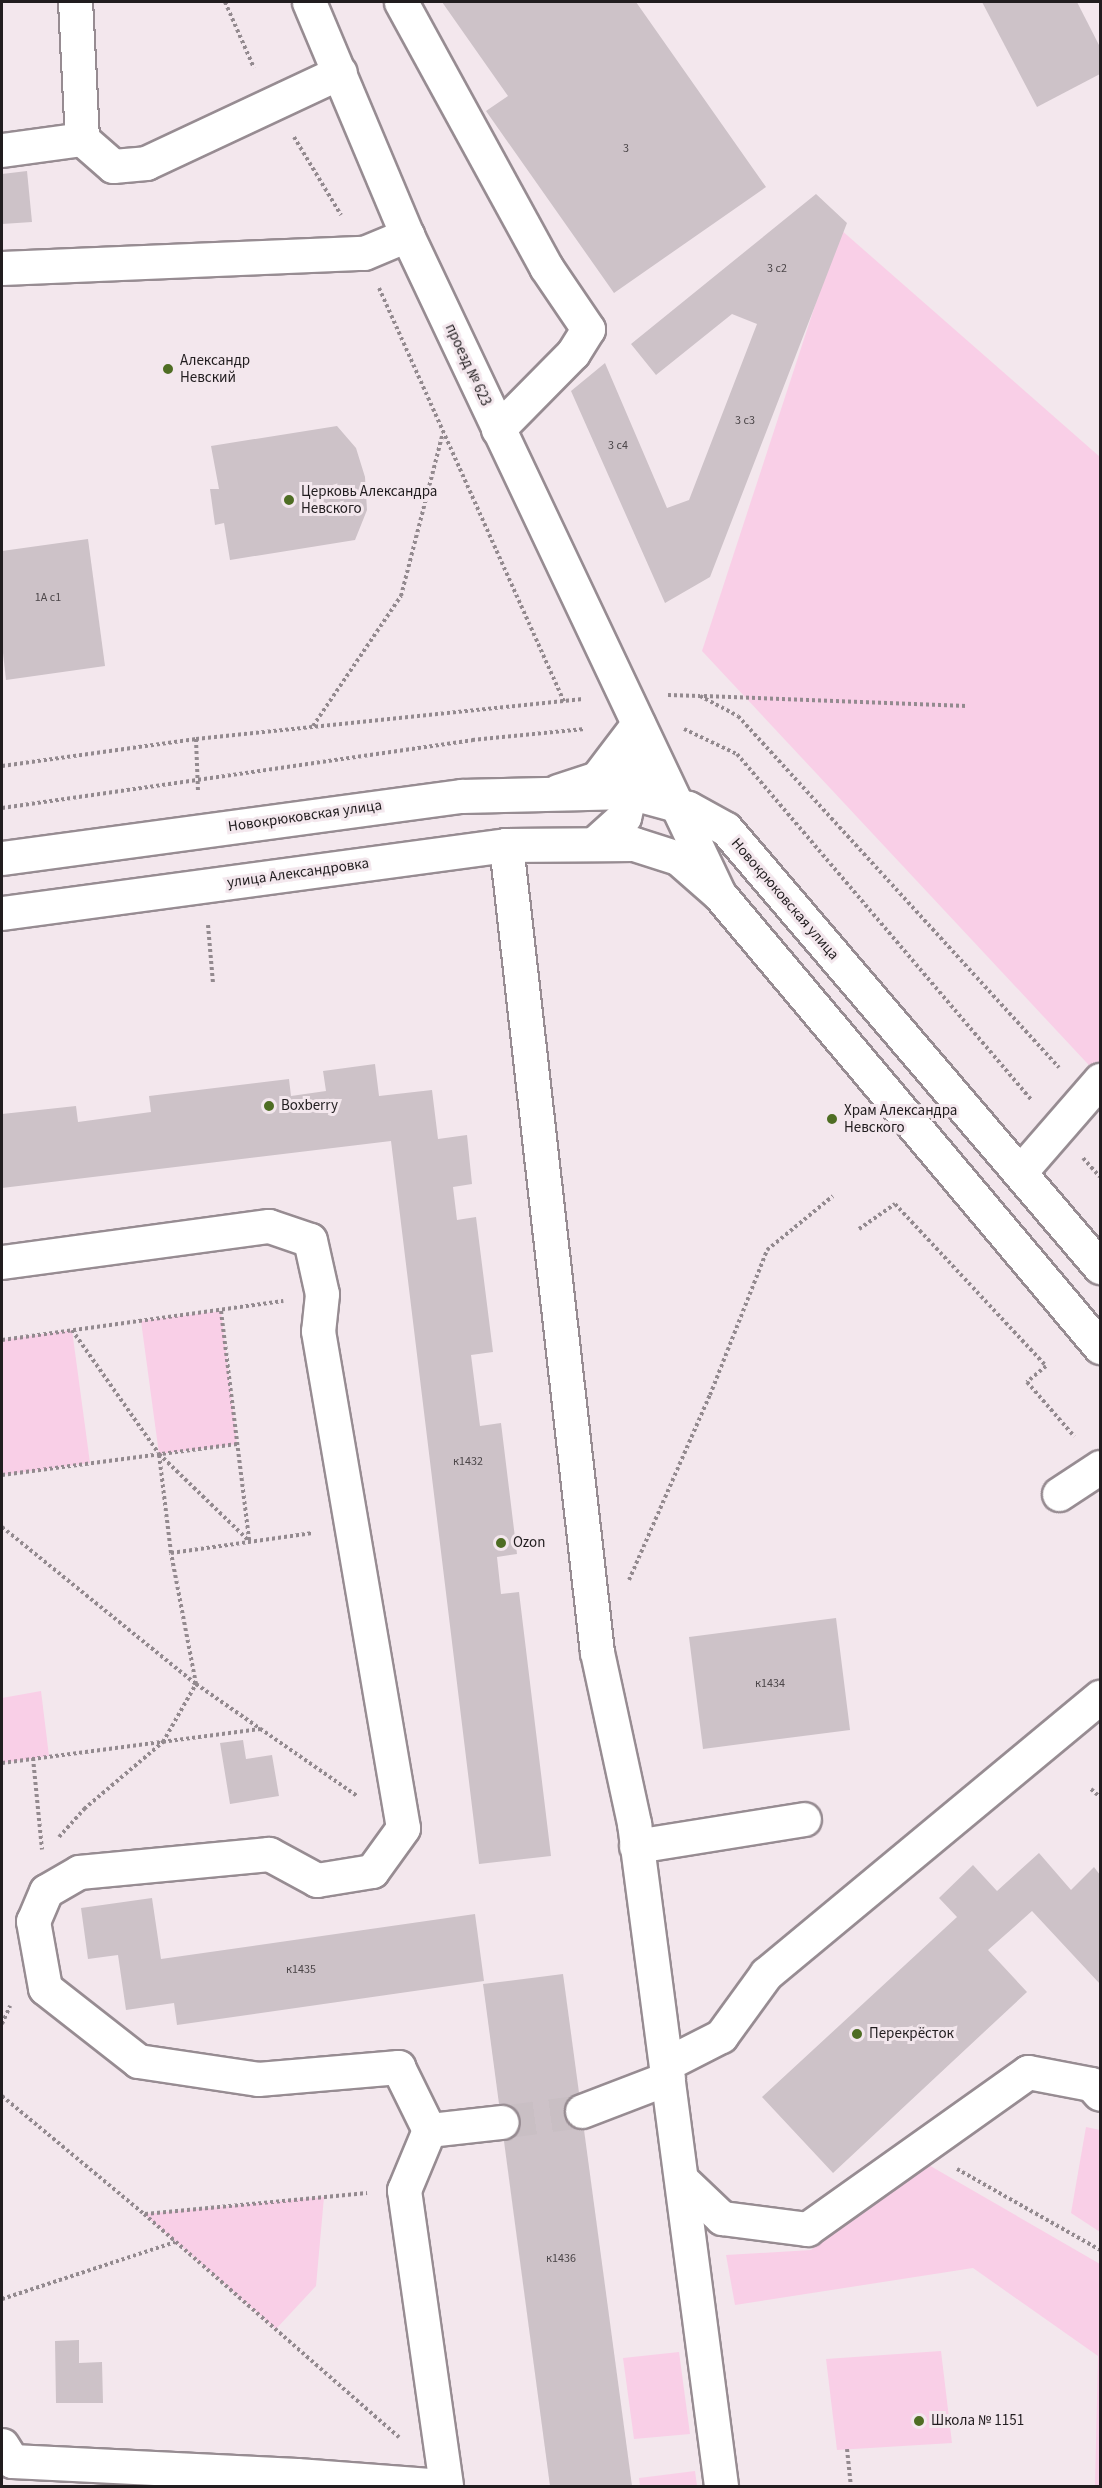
<!DOCTYPE html>
<html>
<head>
<meta charset="utf-8">
<style>
  body { margin:0 }
  #map { position:relative; width:1102px; height:2488px; overflow:hidden; background:#f3e7ed; font-family:"Source Sans 3",sans-serif }
  div>[style] { position:absolute }
  .green>* { inset:0; background:#f9cfe7 }
  .building>* { inset:0; background:#cdc2c8 }
  .minor-tunnel>* { height:33px; margin-top:-16.5px; transform-origin:0; background:repeating-linear-gradient(90deg,#c9bfc4 0 33px,transparent 0 49px) }
  .path>* { height:4px; margin-top:-2px; transform-origin:0; background:repeating-linear-gradient(90deg,#938a8f 0 3px,transparent 0 6px) }
  .roads { filter:drop-shadow(2px 0 #978c92) drop-shadow(-2px 0 #978c92) drop-shadow(0 2px #978c92) drop-shadow(0 -2px #978c92) }
  .minor>* { height:33px; margin:-16.5px; padding:0 16.5px; transform-origin:16.5px; border-radius:16.5px; background:#fff }
  .major>* { height:33px; margin:-16.5px; padding:0 16.5px; transform-origin:16.5px; border-radius:16.5px; background:#fff }
  .dots>* { width:16px; height:16px; translate:-50% -50%; box-sizing:border-box; border:3px solid #f3e7ed; border-radius:50% }
  span { translate:-50% -50%; white-space:nowrap; text-align:center; line-height:1.15; -webkit-text-stroke:6px #f3e7ed; paint-order:stroke }
  .number-label { font-size:12px; color:#4c4649 }
  .number-label span { -webkit-text-stroke-width:0 }
  .poi-label { font-size:15px; color:#211d1f }
  .left { translate:0 -50%; text-align:left }
  .street-label { font-size:15px; color:#211d1f }
  .frame { position:absolute; inset:0; border:3px solid #211d1f; pointer-events:none }
</style>
</head>
<body>
<div id="map">
  <div class="green">
    <div style="clip-path:polygon(840px 229px,1100px 457px,1100px 1077px,702px 651px)"></div>
    <div style="clip-path:polygon(221px 1311px,237px 1444px,159px 1454px,141px 1321px)"></div>
    <div style="clip-path:polygon(72px 1330px,90px 1463px,2px 1475px,2px 1340px)"></div>
    <div style="clip-path:polygon(41px 1691px,49px 1756px,2px 1763px,2px 1698px)"></div>
    <div style="clip-path:polygon(1086px 2127px,1100px 2130px,1100px 2232px,1071px 2213px)"></div>
    <div style="clip-path:polygon(920px 2160px,1100px 2264px,1100px 2486px,1095px 2486px,1098px 2356px,973px 2268px,735px 2305px,726px 2255px,811px 2250px)"></div>
    <div style="clip-path:polygon(324px 2197px,316px 2286px,276px 2329px,144px 2214px)"></div>
    <div style="clip-path:polygon(941px 2351px,952px 2443px,837px 2450px,826px 2359px)"></div>
    <div style="clip-path:polygon(679px 2352px,690px 2434px,634px 2439px,623px 2358px)"></div>
    <div style="clip-path:polygon(695px 2471px,697px 2486px,640px 2486px,639px 2478px)"></div>
  </div>
  <div class="building">
    <div style="clip-path:polygon(442px 2px,636px 2px,766px 187px,614px 293px,486px 111px,508px 96px)"></div>
    <div style="clip-path:polygon(982px 2px,1077px 2px,1100px 47px,1100px 74px,1037px 107px)"></div>
    <div style="clip-path:polygon(27px 171px,32px 222px,2px 224px,2px 174px)"></div>
    <div style="clip-path:polygon(816px 194px,847px 223px,710px 577px,665px 603px,571px 391px,605px 363px,667px 508px,689px 500px,757px 324px,732px 314px,656px 375px,631px 344px)"></div>
    <div style="clip-path:polygon(337px 426px,356px 448px,365px 477px,367px 510px,355px 540px,230px 560px,224px 523px,215px 525px,210px 489px,219px 489px,211px 446px)"></div>
    <div style="clip-path:polygon(88px 539px,105px 666px,6px 680px,2px 644px,2px 551px)"></div>
    <div style="clip-path:polygon(375px 1064px,379px 1096px,432px 1090px,438px 1139px,467px 1135px,472px 1184px,453px 1187px,457px 1220px,476px 1217px,493px 1352px,471px 1355px,480px 1426px,501px 1423px,517px 1554px,497px 1557px,501px 1594px,519px 1592px,551px 1856px,479px 1864px,391px 1141px,2px 1188px,2px 1114px,76px 1106px,78px 1122px,151px 1112px,149px 1096px,289px 1079px,291px 1096px,326px 1091px,323px 1071px)"></div>
    <div style="clip-path:polygon(836px 1618px,850px 1730px,703px 1749px,689px 1637px)"></div>
    <div style="clip-path:polygon(243px 1740px,246px 1759px,272px 1755px,279px 1796px,230px 1804px,220px 1743px)"></div>
    <div style="clip-path:polygon(1039px 1853px,1071px 1890px,1094px 1867px,1100px 1875px,1100px 1984px,1032px 1911px,988px 1950px,1027px 1992px,833px 2173px,762px 2097px,957px 1917px,939px 1898px,973px 1865px,997px 1891px)"></div>
    <div style="clip-path:polygon(152px 1898px,161px 1959px,475px 1914px,484px 1981px,177px 2025px,174px 2003px,126px 2010px,118px 1955px,88px 1959px,81px 1908px)"></div>
    <div style="clip-path:polygon(563px 1974px,632px 2486px,550px 2486px,483px 1984px)"></div>
    <div style="clip-path:polygon(79px 2340px,79px 2363px,102px 2362px,103px 2403px,56px 2403px,55px 2341px)"></div>
  </div>
  <div class="minor-tunnel">
    <div style="left:502px;top:2122px;width:81px;rotate:-7.8deg"></div>
  </div>
  <div class="path">
    <div style="left:225px;top:2px;width:72px;rotate:66.3deg"></div>
    <div style="left:294px;top:137px;width:91px;rotate:58.9deg"></div>
    <div style="left:379px;top:288px;width:453px;rotate:65.9deg"></div>
    <div style="left:668px;top:695px;width:32px;rotate:2deg"></div>
    <div style="left:700px;top:696px;width:43px;rotate:27.8deg"></div>
    <div style="left:738px;top:716px;width:476px;rotate:47.6deg"></div>
    <div style="left:704px;top:696px;width:263px;rotate:2.2deg"></div>
    <div style="left:313px;top:726px;width:157px;rotate:-55.9deg"></div>
    <div style="left:401px;top:596px;width:168px;rotate:-75.6deg"></div>
    <div style="left:684px;top:729px;width:59px;rotate:25.3deg"></div>
    <div style="left:737px;top:754px;width:455px;rotate:49.6deg"></div>
    <div style="left:196px;top:739px;width:53px;rotate:87.8deg"></div>
    <div style="left:2px;top:766px;width:196px;rotate:-7.9deg"></div>
    <div style="left:196px;top:739px;width:389px;rotate:-5.9deg"></div>
    <div style="left:2px;top:808px;width:475px;rotate:-8.2deg"></div>
    <div style="left:472px;top:740px;width:113px;rotate:-5.6deg"></div>
    <div style="left:208px;top:925px;width:58px;rotate:85.1deg"></div>
    <div style="left:1083px;top:1158px;width:25px;rotate:48deg"></div>
    <div style="left:859px;top:1229px;width:44px;rotate:-34.8deg"></div>
    <div style="left:895px;top:1204px;width:221px;rotate:47deg"></div>
    <div style="left:1046px;top:1366px;width:25px;rotate:140deg"></div>
    <div style="left:1027px;top:1382px;width:72px;rotate:49deg"></div>
    <div style="left:221px;top:1311px;width:231px;rotate:83deg"></div>
    <div style="left:72px;top:1330px;width:151px;rotate:54.9deg"></div>
    <div style="left:159px;top:1454px;width:125px;rotate:44deg"></div>
    <div style="left:2px;top:1340px;width:284px;rotate:-7.9deg"></div>
    <div style="left:2px;top:1475px;width:237px;rotate:-7.5deg"></div>
    <div style="left:2px;top:1527px;width:250px;rotate:39deg"></div>
    <div style="left:196px;top:1684px;width:196px;rotate:34.8deg"></div>
    <div style="left:171px;top:1553px;width:143px;rotate:-8deg"></div>
    <div style="left:629px;top:1580px;width:202px;rotate:-66.4deg"></div>
    <div style="left:710px;top:1395px;width:156px;rotate:-68.5deg"></div>
    <div style="left:767px;top:1250px;width:85px;rotate:-39.3deg"></div>
    <div style="left:33px;top:1758px;width:92px;rotate:84.4deg"></div>
    <div style="left:2px;top:1763px;width:261px;rotate:-7.5deg"></div>
    <div style="left:1091px;top:1789px;width:12px;rotate:42deg"></div>
    <div style="left:59px;top:1837px;width:38px;rotate:-48deg"></div>
    <div style="left:84px;top:1809px;width:104px;rotate:-40.3deg"></div>
    <div style="left:163px;top:1742px;width:67px;rotate:-60.4deg"></div>
    <div style="left:196px;top:1684px;width:133px;rotate:-100.8deg"></div>
    <div style="left:171px;top:1553px;width:100px;rotate:-96.9deg"></div>
    <div style="left:2px;top:2024px;width:20px;rotate:-66deg"></div>
    <div style="left:2px;top:2096px;width:185px;rotate:39.7deg"></div>
    <div style="left:144px;top:2214px;width:339px;rotate:41.2deg"></div>
    <div style="left:957px;top:2169px;width:164px;rotate:29.5deg"></div>
    <div style="left:145px;top:2214px;width:223px;rotate:-5.4deg"></div>
    <div style="left:2px;top:2299px;width:182px;rotate:-18.2deg"></div>
    <div style="left:847px;top:2449px;width:37px;rotate:84deg"></div>
  </div>
  <div class="roads">
    <div class="minor">
      <div style="left:309px;top:2px;width:253px;rotate:67.2deg"></div>
      <div style="left:407px;top:235px;width:729px;rotate:64.67deg"></div>
      <div style="left:401px;top:2px;width:302px;rotate:61.3deg"></div>
      <div style="left:546px;top:267px;width:75px;rotate:55.9deg"></div>
      <div style="left:588px;top:329px;width:28px;rotate:122deg"></div>
      <div style="left:573px;top:353px;width:107px;rotate:134.6deg"></div>
      <div style="left:82px;top:139px;width:41px;rotate:41.1deg"></div>
      <div style="left:113px;top:166px;width:33px;rotate:-5deg"></div>
      <div style="left:146px;top:163px;width:214px;rotate:-25.1deg"></div>
      <div style="left:2px;top:150px;width:81px;rotate:-7.8deg"></div>
      <div style="left:82px;top:139px;width:137px;rotate:-92.9deg"></div>
      <div style="left:2px;top:268px;width:362px;rotate:-2.4deg"></div>
      <div style="left:364px;top:253px;width:47px;rotate:-22.7deg"></div>
      <div style="left:558px;top:791px;width:41px;rotate:-18.4deg"></div>
      <div style="left:597px;top:778px;width:68px;rotate:-52.8deg"></div>
      <div style="left:596px;top:842px;width:38px;rotate:-42deg"></div>
      <div style="left:624px;top:817px;width:50px;rotate:-76.2deg"></div>
      <div style="left:636px;top:768px;width:42px;rotate:-87.3deg"></div>
      <div style="left:506px;top:845px;width:812px;rotate:83.57deg"></div>
      <div style="left:597px;top:1652px;width:175px;rotate:77.8deg"></div>
      <div style="left:634px;top:1823px;width:669px;rotate:82.52deg"></div>
      <div style="left:1020px;top:1172px;width:122px;rotate:-49deg"></div>
      <div style="left:2px;top:1262px;width:269px;rotate:-7.7deg"></div>
      <div style="left:269px;top:1226px;width:43px;rotate:18.9deg"></div>
      <div style="left:310px;top:1240px;width:55px;rotate:77.5deg"></div>
      <div style="left:322px;top:1294px;width:37px;rotate:96deg"></div>
      <div style="left:318px;top:1331px;width:504px;rotate:80.29deg"></div>
      <div style="left:403px;top:1828px;width:53px;rotate:125.8deg"></div>
      <div style="left:372px;top:1871px;width:56px;rotate:170.7deg"></div>
      <div style="left:317px;top:1880px;width:55px;rotate:-151.6deg"></div>
      <div style="left:269px;top:1854px;width:191px;rotate:174.6deg"></div>
      <div style="left:79px;top:1872px;width:38px;rotate:150deg"></div>
      <div style="left:46px;top:1891px;width:33px;rotate:113deg"></div>
      <div style="left:33px;top:1921px;width:68px;rotate:79.8deg"></div>
      <div style="left:45px;top:1988px;width:118px;rotate:38.1deg"></div>
      <div style="left:138px;top:2061px;width:121px;rotate:8.5deg"></div>
      <div style="left:258px;top:2079px;width:141px;rotate:-4.9deg"></div>
      <div style="left:398px;top:2067px;width:70px;rotate:63.8deg"></div>
      <div style="left:429px;top:2130px;width:65px;rotate:112.6deg"></div>
      <div style="left:404px;top:2190px;width:299px;rotate:81.9deg"></div>
      <div style="left:1059px;top:1494px;width:49px;rotate:-33.4deg"></div>
      <div style="left:636px;top:1846px;width:170px;rotate:-9.1deg"></div>
      <div style="left:666px;top:2064px;width:62px;rotate:-27deg"></div>
      <div style="left:721px;top:2036px;width:77px;rotate:-54deg"></div>
      <div style="left:766px;top:1974px;width:434px;rotate:-39.7deg"></div>
      <div style="left:582px;top:2111px;width:92px;rotate:-21deg"></div>
      <div style="left:429px;top:2130px;width:73px;rotate:-6.3deg"></div>
      <div style="left:683px;top:2181px;width:54px;rotate:43.5deg"></div>
      <div style="left:722px;top:2218px;width:86px;rotate:7.4deg"></div>
      <div style="left:807px;top:2229px;width:271px;rotate:-35.4deg"></div>
      <div style="left:1028px;top:2072px;width:64px;rotate:10.8deg"></div>
      <div style="left:1091px;top:2084px;width:13px;rotate:48deg"></div>
      <div style="left:2px;top:2445px;width:19px;rotate:58deg"></div>
      <div style="left:12px;top:2461px;width:285px;rotate:2.8deg"></div>
      <div style="left:297px;top:2475px;width:146px;rotate:4.3deg"></div>
    </div>
    <div class="major">
      <div style="left:2px;top:858px;width:463px;rotate:-7.7deg"></div>
      <div style="left:461px;top:796px;width:168px;rotate:-1.4deg"></div>
      <div style="left:629px;top:792px;width:61px;rotate:15.2deg"></div>
      <div style="left:688px;top:808px;width:43px;rotate:28.9deg"></div>
      <div style="left:726px;top:829px;width:576px;rotate:49.51deg"></div>
      <div style="left:2px;top:913px;width:509px;rotate:-7.68deg"></div>
      <div style="left:506px;top:845px;width:128px;rotate:-0.4deg"></div>
      <div style="left:634px;top:844px;width:46px;rotate:17.7deg"></div>
      <div style="left:678px;top:858px;width:55px;rotate:41.3deg"></div>
      <div style="left:719px;top:894px;width:592px;rotate:49.93deg"></div>
    </div>
  </div>
  <div class="dots">
    <div style="left:168px;top:369px;background:#4e6d23"></div>
    <div style="left:289px;top:500px;background:#4e6d23"></div>
    <div style="left:269px;top:1106px;background:#4e6d23"></div>
    <div style="left:832px;top:1119px;background:#4e6d23"></div>
    <div style="left:501px;top:1543px;background:#4e6d23"></div>
    <div style="left:857px;top:2034px;background:#4e6d23"></div>
    <div style="left:919px;top:2421px;background:#4e6d23"></div>
  </div>
  <div class="number-label">
    <span style="left:626px;top:149px">3</span>
    <span style="left:777px;top:269px">3 с2</span>
    <span style="left:745px;top:421px">3 с3</span>
    <span style="left:618px;top:446px">3 с4</span>
    <span style="left:48px;top:598px">1А с1</span>
    <span style="left:468px;top:1462px">к1432</span>
    <span style="left:770px;top:1684px">к1434</span>
    <span style="left:301px;top:1970px">к1435</span>
    <span style="left:561px;top:2259px">к1436</span>
  </div>
  <div class="poi-label">
    <span class="left" style="left:180px;top:369px">Александр<br>Невский</span>
    <span class="left" style="left:301px;top:500px">Церковь Александра<br>Невского</span>
    <span class="left" style="left:281px;top:1106px">Boxberry</span>
    <span class="left" style="left:844px;top:1119px">Храм Александра<br>Невского</span>
    <span class="left" style="left:513px;top:1543px">Ozon</span>
    <span class="left" style="left:869px;top:2034px">Перекрёсток</span>
    <span class="left" style="left:931px;top:2421px">Школа № 1151</span>
  </div>
  <div class="street-label">
    <span style="left:468px;top:365px;rotate:65deg">проезд № 623</span>
    <span style="left:305px;top:816px;rotate:-8deg">Новокрюковская улица</span>
    <span style="left:298px;top:873px;rotate:-8deg">улица Александровка</span>
    <span style="left:785px;top:899px;rotate:49deg">Новокрюковская улица</span>
  </div>
  <div class="frame"></div>
</div>
</body>
</html>
